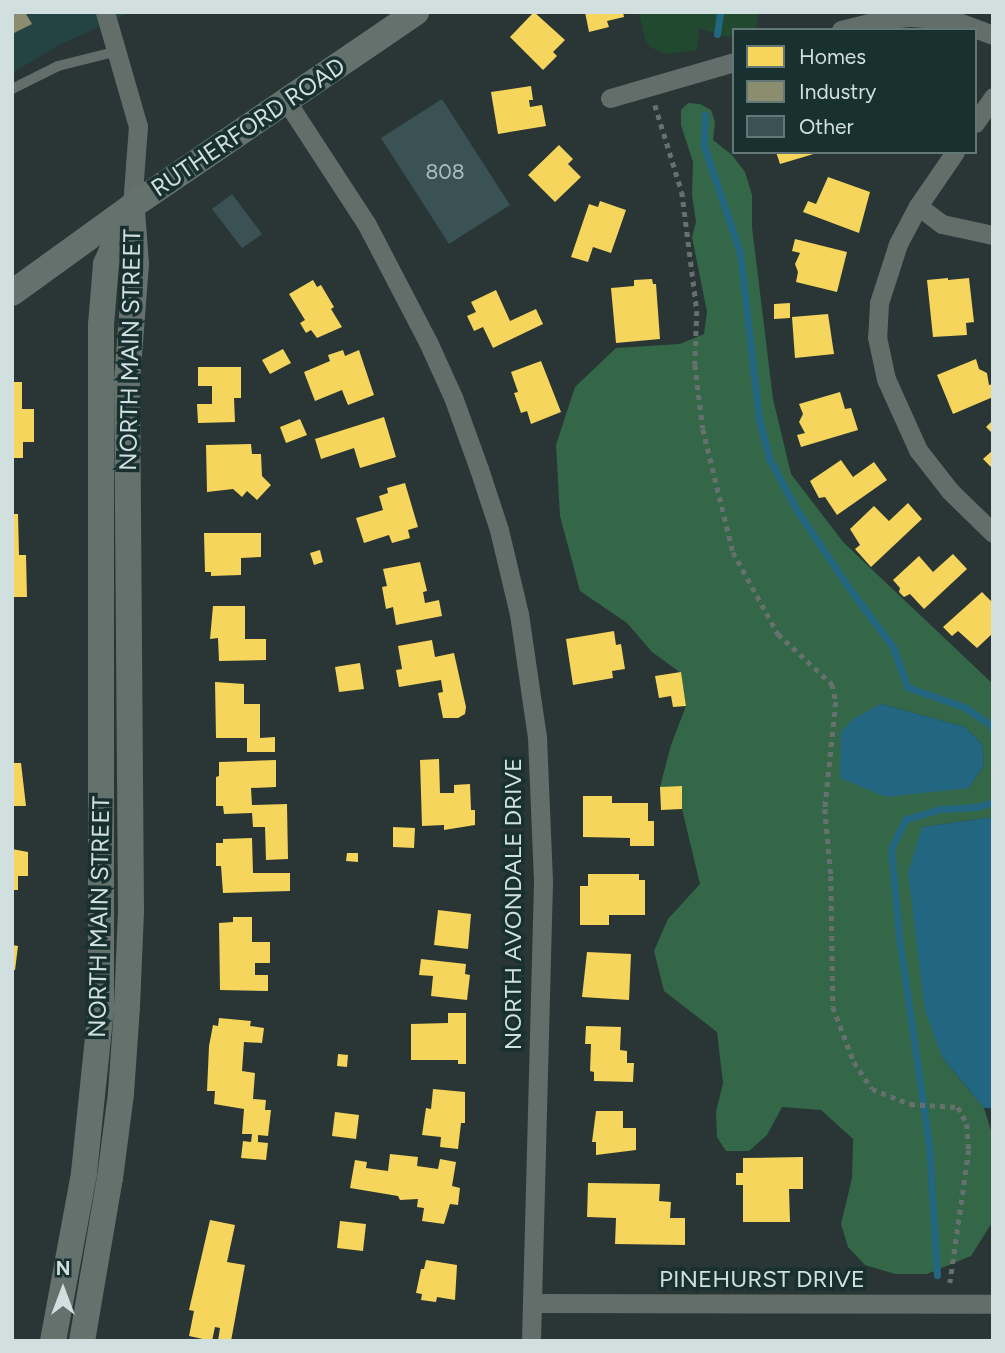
<!DOCTYPE html>
<html>
<head>
<meta charset="utf-8">
<style>
  body { margin:0 }
  #map { position:relative; width:1005px; height:1353px; overflow:hidden; background:#293635; font-family:Figtree,sans-serif }
  div>[style] { position:absolute }
  .built>* { inset:0; background:#244443 }
  .green>* { inset:0; background:#204930 }
  .forest>* { inset:0; background:#336747 }
  .water>* { inset:0; background:#226682 }
  .homes>* { inset:0; background:#f6d55c }
  .industry>* { inset:0; background:#8c8c6e }
  .stream>* { height:7px; margin:-3.5px; padding:0 3.5px; transform-origin:3.5px; border-radius:3.5px; background:#226682 }
  .building>* { inset:0; background:#3a5254 }
  .path>* { height:4.5px; margin-top:-2.25px; transform-origin:0; background:repeating-linear-gradient(90deg,#66716f 0 5px,transparent 0 10px) }
  .lane>* { height:10px; margin:-5px; padding:0 5px; transform-origin:5px; border-radius:5px; background:#636e6b }
  .street>* { height:19px; margin:-9.5px; padding:0 9.5px; transform-origin:9.5px; border-radius:9.5px; background:#636e6b }
  .secondary>* { height:26px; margin:-13px; padding:0 13px; transform-origin:13px; border-radius:13px; background:#64716d }
  span { translate:-50% -50%; white-space:nowrap; text-align:center; line-height:1.15; -webkit-text-stroke:7px #183130; paint-order:stroke }
  .number-label { font-size:21px; color:#abbcbc }
  .number-label span { -webkit-text-stroke-width:0 }
  .street-label { font-size:24px; color:#d1dfde }
  .frame { position:absolute; inset:0; border:14px solid #d1dfde; pointer-events:none }
  .legend { position:absolute; left:732px; top:28px; width:245px; height:126px; box-sizing:border-box; background:#183130; border:2px solid #627776; margin:0; padding:9px 12px; list-style:none; font-size:21px; color:#d1dfde }
  .legend li { display:flex; align-items:center; gap:14px; height:35px }
  .legend b { width:35px; border:2px solid #627776 }
  .north { position:absolute; left:28px; top:1255px; width:70px; height:70px; -webkit-text-stroke:5px #183130; paint-order:stroke; rotate:0deg; font-size:19px; font-weight:700; line-height:28px; text-align:center; color:#d1dfde }
  .north::after { content:''; display:block; margin:auto; width:24px; height:32px; background:#d1dfde; clip-path:polygon(50% 0,100% 100%,50% 72%,0 100%) }
</style>
</head>
<body>
<div id="map">
  <div class="built">
    <div style="clip-path:polygon(12px 12px,131px 12px,59px 45px,12px 73px)"></div>
  </div>
  <div class="green">
    <div style="clip-path:polygon(639px 12px,758px 12px,758px 16px,756px 30px,734px 30px,734px 36px,729px 37px,699px 29px,697px 50px,665px 54px,650px 47px,645px 39px)"></div>
  </div>
  <div class="forest">
    <div style="clip-path:polygon(evenodd,688px 103px,700px 104px,711px 110px,715px 122px,713px 140px,732px 155px,745px 172px,752px 195px,752px 227px,773px 399px,791px 474px,844px 543px,993px 684px,993px 817px,923px 827px,942px 1057px,984px 1108px,993px 1137px,993px 1221px,971px 1256px,927px 1274px,895px 1274px,865px 1265px,848px 1247px,841px 1224px,852px 1178px,853px 1139px,821px 1110px,782px 1107px,767px 1135px,749px 1151px,726px 1151px,717px 1137px,716px 1112px,723px 1083px,717px 1032px,664px 991px,654px 951px,668px 919px,700px 884px,682px 809px,682px 787px,660px 787px,671px 745px,686px 706px,681px 673px,652px 652px,627px 623px,580px 591px,560px 516px,556px 445px,575px 387px,616px 348px,680px 344px,704px 334px,707px 312px,692px 237px,696px 222px,692px 195px,693px 162px,681px 125px,681px 110px,688px 103px,881px 704px,965px 727px,982px 744px,984px 765px,969px 788px,881px 704px)"></div>
  </div>
  <div class="water">
    <div style="clip-path:polygon(881px 704px,965px 727px,982px 744px,984px 765px,969px 788px,886px 797px,840px 778px,841px 732px,853px 719px)"></div>
    <div style="clip-path:polygon(993px 817px,993px 1108px,984px 1108px,942px 1057px,925px 1010px,908px 873px,922px 827px)"></div>
  </div>
  <div class="homes">
    <div style="clip-path:polygon(534px 12px,565px 40px,553px 52px,557px 56px,543px 70px,510px 37px)"></div>
    <div style="clip-path:polygon(585px 12px,623px 12px,624px 17px,607px 21px,609px 27px,589px 32px)"></div>
    <div style="clip-path:polygon(531px 86px,533px 100px,529px 100px,530px 107px,542px 105px,546px 126px,498px 134px,491px 92px)"></div>
    <div style="clip-path:polygon(559px 145px,573px 159px,568px 164px,581px 177px,555px 202px,528px 175px)"></div>
    <div style="clip-path:polygon(776px 152px,817px 152px,817px 153px,780px 164px)"></div>
    <div style="clip-path:polygon(828px 177px,870px 192px,859px 233px,803px 212px,808px 201px,816px 204px)"></div>
    <div style="clip-path:polygon(600px 201px,626px 210px,611px 253px,593px 247px,588px 262px,571px 257px,589px 204px,598px 207px)"></div>
    <div style="clip-path:polygon(795px 239px,847px 252px,837px 292px,796px 282px,798px 272px,795px 264px,800px 253px,792px 251px)"></div>
    <div style="clip-path:polygon(948px 278px,948px 280px,969px 278px,974px 322px,966px 323px,967px 335px,933px 337px,927px 280px)"></div>
    <div style="clip-path:polygon(652px 279px,653px 284px,656px 284px,660px 339px,616px 343px,611px 288px,634px 286px,634px 280px)"></div>
    <div style="clip-path:polygon(313px 280px,317px 287px,321px 285px,334px 307px,331px 309px,342px 327px,317px 338px,311px 330px,306px 333px,300px 323px,305px 320px,289px 294px)"></div>
    <div style="clip-path:polygon(496px 290px,510px 321px,536px 309px,543px 324px,493px 348px,483px 327px,474px 331px,467px 316px,476px 312px,471px 302px)"></div>
    <div style="clip-path:polygon(790px 303px,790px 318px,774px 319px,774px 304px)"></div>
    <div style="clip-path:polygon(828px 314px,834px 354px,795px 358px,792px 317px)"></div>
    <div style="clip-path:polygon(283px 349px,291px 363px,270px 374px,262px 360px)"></div>
    <div style="clip-path:polygon(343px 350px,345px 356px,359px 350px,374px 395px,348px 405px,342px 390px,315px 401px,304px 372px,330px 361px,328px 355px)"></div>
    <div style="clip-path:polygon(976px 359px,979px 369px,987px 373px,989px 385px,993px 384px,993px 397px,953px 414px,937px 375px)"></div>
    <div style="clip-path:polygon(541px 361px,561px 412px,531px 424px,527px 411px,521px 413px,514px 393px,518px 392px,511px 372px)"></div>
    <div style="clip-path:polygon(198px 367px,241px 367px,241px 398px,234px 398px,235px 422px,198px 423px,197px 404px,212px 404px,212px 386px,198px 386px)"></div>
    <div style="clip-path:polygon(12px 382px,22px 382px,22px 409px,34px 409px,34px 442px,23px 442px,23px 458px,12px 458px)"></div>
    <div style="clip-path:polygon(840px 392px,845px 409px,851px 408px,858px 430px,801px 447px,797px 435px,805px 433px,799px 422px,803px 414px,799px 404px)"></div>
    <div style="clip-path:polygon(384px 417px,396px 457px,360px 468px,354px 448px,321px 459px,315px 439px)"></div>
    <div style="clip-path:polygon(300px 419px,307px 435px,286px 443px,280px 427px)"></div>
    <div style="clip-path:polygon(993px 420px,993px 434px,986px 427px)"></div>
    <div style="clip-path:polygon(251px 444px,252px 454px,261px 454px,262px 476px,271px 485px,257px 500px,247px 491px,242px 497px,233px 489px,207px 492px,206px 445px)"></div>
    <div style="clip-path:polygon(993px 450px,993px 469px,983px 459px)"></div>
    <div style="clip-path:polygon(841px 460px,853px 477px,874px 462px,887px 480px,837px 515px,825px 497px,819px 498px,810px 481px)"></div>
    <div style="clip-path:polygon(405px 483px,418px 527px,408px 530px,410px 538px,392px 543px,389px 535px,364px 543px,356px 518px,383px 510px,379px 496px,388px 493px,387px 488px)"></div>
    <div style="clip-path:polygon(908px 503px,922px 519px,871px 567px,855px 549px,860px 545px,850px 529px,874px 506px,889px 521px)"></div>
    <div style="clip-path:polygon(12px 514px,18px 514px,19px 555px,26px 555px,27px 597px,12px 597px)"></div>
    <div style="clip-path:polygon(204px 533px,261px 533px,261px 557px,241px 558px,241px 575px,211px 576px,211px 572px,205px 572px)"></div>
    <div style="clip-path:polygon(320px 550px,323px 562px,314px 565px,310px 553px)"></div>
    <div style="clip-path:polygon(953px 554px,967px 569px,924px 609px,910px 594px,904px 597px,899px 592px,900px 588px,893px 580px,919px 556px,933px 572px)"></div>
    <div style="clip-path:polygon(420px 562px,427px 591px,423px 592px,425px 603px,439px 600px,442px 616px,396px 625px,393px 607px,386px 609px,382px 587px,387px 586px,383px 569px)"></div>
    <div style="clip-path:polygon(982px 592px,993px 603px,993px 633px,977px 648px,958px 631px,952px 636px,943px 627px)"></div>
    <div style="clip-path:polygon(213px 606px,245px 606px,245px 639px,266px 639px,266px 660px,219px 661px,218px 638px,210px 639px)"></div>
    <div style="clip-path:polygon(614px 631px,616px 645px,621px 644px,625px 669px,612px 671px,613px 678px,573px 685px,566px 639px)"></div>
    <div style="clip-path:polygon(432px 640px,435px 657px,454px 653px,466px 707px,465px 714px,458px 718px,443px 718px,438px 693px,443px 692px,441px 680px,399px 687px,396px 670px,402px 669px,398px 646px)"></div>
    <div style="clip-path:polygon(360px 663px,364px 689px,339px 692px,335px 667px)"></div>
    <div style="clip-path:polygon(681px 672px,686px 706px,673px 707px,671px 696px,659px 698px,655px 676px)"></div>
    <div style="clip-path:polygon(215px 682px,244px 684px,244px 704px,260px 704px,260px 738px,275px 737px,275px 752px,247px 752px,247px 738px,216px 738px)"></div>
    <div style="clip-path:polygon(439px 759px,440px 793px,454px 793px,454px 785px,470px 784px,471px 810px,475px 810px,475px 825px,444px 830px,444px 825px,422px 826px,420px 760px)"></div>
    <div style="clip-path:polygon(276px 760px,276px 787px,251px 788px,252px 805px,287px 804px,288px 859px,266px 860px,265px 827px,253px 827px,252px 813px,224px 814px,223px 806px,216px 806px,216px 777px,219px 776px,219px 762px)"></div>
    <div style="clip-path:polygon(12px 763px,21px 763px,26px 806px,12px 806px)"></div>
    <div style="clip-path:polygon(682px 786px,682px 809px,661px 810px,660px 787px)"></div>
    <div style="clip-path:polygon(583px 796px,612px 796px,612px 803px,648px 803px,648px 821px,654px 821px,654px 846px,630px 846px,630px 838px,583px 837px)"></div>
    <div style="clip-path:polygon(393px 827px,415px 828px,414px 848px,393px 847px)"></div>
    <div style="clip-path:polygon(252px 838px,253px 873px,290px 873px,290px 891px,223px 893px,221px 866px,216px 866px,216px 843px,223px 843px,223px 839px)"></div>
    <div style="clip-path:polygon(12px 849px,28px 852px,28px 876px,18px 876px,18px 890px,12px 890px)"></div>
    <div style="clip-path:polygon(347px 853px,358px 853px,358px 862px,346px 861px)"></div>
    <div style="clip-path:polygon(588px 874px,639px 874px,639px 880px,645px 880px,645px 915px,609px 915px,609px 925px,580px 925px,580px 886px,588px 886px)"></div>
    <div style="clip-path:polygon(438px 910px,471px 914px,468px 949px,434px 945px)"></div>
    <div style="clip-path:polygon(233px 917px,252px 917px,252px 942px,270px 942px,270px 963px,255px 963px,255px 975px,268px 975px,268px 991px,220px 990px,219px 923px,233px 922px)"></div>
    <div style="clip-path:polygon(12px 945px,18px 946px,15px 970px,12px 970px)"></div>
    <div style="clip-path:polygon(587px 952px,631px 954px,629px 1000px,582px 997px)"></div>
    <div style="clip-path:polygon(421px 959px,466px 964px,465px 974px,470px 975px,467px 1000px,431px 996px,433px 976px,419px 975px)"></div>
    <div style="clip-path:polygon(448px 1013px,466px 1013px,466px 1064px,458px 1064px,458px 1060px,411px 1060px,411px 1024px,448px 1023px)"></div>
    <div style="clip-path:polygon(219px 1018px,251px 1021px,250px 1026px,264px 1028px,262px 1043px,244px 1042px,242px 1071px,255px 1073px,253px 1099px,266px 1100px,265px 1110px,271px 1110px,268px 1136px,258px 1135px,258px 1142px,268px 1143px,266px 1160px,241px 1158px,243px 1141px,251px 1142px,252px 1134px,242px 1134px,244px 1109px,214px 1104px,215px 1091px,207px 1091px,209px 1046px,213px 1025px,218px 1026px)"></div>
    <div style="clip-path:polygon(586px 1026px,621px 1027px,620px 1050px,627px 1051px,627px 1063px,634px 1063px,633px 1082px,594px 1081px,594px 1072px,590px 1071px,591px 1044px,585px 1044px)"></div>
    <div style="clip-path:polygon(338px 1054px,348px 1055px,347px 1067px,337px 1066px)"></div>
    <div style="clip-path:polygon(433px 1089px,465px 1092px,465px 1123px,461px 1123px,458px 1149px,440px 1147px,441px 1137px,422px 1135px,426px 1108px,431px 1109px)"></div>
    <div style="clip-path:polygon(596px 1111px,623px 1111px,623px 1128px,636px 1128px,636px 1150px,596px 1155px,596px 1142px,592px 1142px)"></div>
    <div style="clip-path:polygon(335px 1112px,359px 1115px,356px 1139px,332px 1136px)"></div>
    <div style="clip-path:polygon(390px 1154px,418px 1157px,417px 1166px,438px 1169px,440px 1159px,456px 1162px,452px 1186px,460px 1188px,458px 1205px,450px 1204px,444px 1224px,422px 1221px,424px 1208px,417px 1207px,418px 1199px,400px 1200px,398px 1196px,350px 1188px,355px 1160px,367px 1162px,366px 1168px,388px 1171px)"></div>
    <div style="clip-path:polygon(803px 1157px,803px 1189px,789px 1189px,790px 1222px,743px 1222px,743px 1185px,736px 1185px,736px 1173px,743px 1173px,743px 1158px)"></div>
    <div style="clip-path:polygon(588px 1183px,660px 1184px,659px 1201px,671px 1202px,670px 1218px,685px 1218px,685px 1245px,615px 1244px,616px 1218px,587px 1217px)"></div>
    <div style="clip-path:polygon(210px 1220px,235px 1225px,227px 1262px,245px 1265px,231px 1341px,218px 1341px,220px 1328px,215px 1327px,212px 1341px,189px 1336px,194px 1311px,189px 1310px)"></div>
    <div style="clip-path:polygon(340px 1221px,366px 1224px,363px 1251px,337px 1248px)"></div>
    <div style="clip-path:polygon(426px 1260px,457px 1265px,455px 1300px,437px 1297px,436px 1302px,421px 1300px,422px 1294px,416px 1293px,421px 1269px,424px 1269px)"></div>
  </div>
  <div class="industry">
    <div style="clip-path:polygon(12px 12px,25px 12px,32px 24px,12px 34px)"></div>
  </div>
  <div class="stream">
    <div style="left:717px;top:34px;width:22px;rotate:-82deg"></div>
    <div style="left:705px;top:115px;width:31px;rotate:92deg"></div>
    <div style="left:704px;top:146px;width:113px;rotate:71.4deg"></div>
    <div style="left:740px;top:253px;width:167px;rotate:83.5deg"></div>
    <div style="left:759px;top:419px;width:40px;rotate:75.6deg"></div>
    <div style="left:769px;top:458px;width:58px;rotate:62.1deg"></div>
    <div style="left:796px;top:509px;width:95px;rotate:56.1deg"></div>
    <div style="left:849px;top:588px;width:74px;rotate:53.3deg"></div>
    <div style="left:893px;top:647px;width:42px;rotate:70.7deg"></div>
    <div style="left:907px;top:687px;width:60px;rotate:19.3deg"></div>
    <div style="left:964px;top:707px;width:32px;rotate:34deg"></div>
    <div style="left:991px;top:725px;width:6px;rotate:72deg"></div>
    <div style="left:937px;top:1275px;width:130px;rotate:-93.5deg"></div>
    <div style="left:929px;top:1145px;width:211px;rotate:-98.2deg"></div>
    <div style="left:899px;top:936px;width:88px;rotate:-95.2deg"></div>
    <div style="left:891px;top:848px;width:33px;rotate:-63deg"></div>
    <div style="left:906px;top:819px;width:36px;rotate:-16deg"></div>
    <div style="left:941px;top:809px;width:36px;rotate:-3deg"></div>
    <div style="left:977px;top:807px;width:17px;rotate:-17deg"></div>
  </div>
  <div class="building">
    <div style="clip-path:polygon(442px 99px,510px 205px,449px 244px,381px 138px)"></div>
    <div style="clip-path:polygon(232px 194px,262px 234px,242px 248px,212px 209px)"></div>
  </div>
  <div class="path">
    <div style="left:655px;top:105px;width:91px;rotate:72.8deg"></div>
    <div style="left:682px;top:192px;width:120px;rotate:82.8deg"></div>
    <div style="left:697px;top:311px;width:54px;rotate:92.1deg"></div>
    <div style="left:695px;top:365px;width:64px;rotate:82.9deg"></div>
    <div style="left:703px;top:429px;width:127px;rotate:76.3deg"></div>
    <div style="left:733px;top:552px;width:94px;rotate:61.2deg"></div>
    <div style="left:778px;top:634px;width:74px;rotate:42.8deg"></div>
    <div style="left:832px;top:684px;width:18px;rotate:77deg"></div>
    <div style="left:836px;top:702px;width:108px;rotate:95.9deg"></div>
    <div style="left:825px;top:809px;width:67px;rotate:84.9deg"></div>
    <div style="left:831px;top:876px;width:131px;rotate:89.1deg"></div>
    <div style="left:833px;top:1007px;width:59px;rotate:69.1deg"></div>
    <div style="left:854px;top:1062px;width:32px;rotate:56deg"></div>
    <div style="left:872px;top:1089px;width:41px;rotate:21.5deg"></div>
    <div style="left:910px;top:1104px;width:48px;rotate:3.6deg"></div>
    <div style="left:958px;top:1107px;width:19px;rotate:62deg"></div>
    <div style="left:967px;top:1124px;width:26px;rotate:86deg"></div>
    <div style="left:969px;top:1150px;width:134px;rotate:98.1deg"></div>
  </div>
  <div class="lane">
    <div style="left:12px;top:89px;width:51px;rotate:-26.6deg"></div>
    <div style="left:58px;top:66px;width:62px;rotate:-14deg"></div>
  </div>
  <div class="street">
    <div style="left:105px;top:12px;width:119px;rotate:73.9deg"></div>
    <div style="left:138px;top:126px;width:80px;rotate:94.3deg"></div>
    <div style="left:841px;top:30px;width:41px;rotate:-14deg"></div>
    <div style="left:881px;top:20px;width:30px;rotate:-6deg"></div>
    <div style="left:911px;top:17px;width:42px;rotate:4.1deg"></div>
    <div style="left:953px;top:20px;width:43px;rotate:20.6deg"></div>
    <div style="left:610px;top:98px;width:129px;rotate:-16.2deg"></div>
    <div style="left:287px;top:102px;width:145px;rotate:56.9deg"></div>
    <div style="left:366px;top:223px;width:134px;rotate:62.5deg"></div>
    <div style="left:428px;top:342px;width:60px;rotate:65.6deg"></div>
    <div style="left:453px;top:397px;width:77px;rotate:70.1deg"></div>
    <div style="left:479px;top:469px;width:64px;rotate:71.8deg"></div>
    <div style="left:499px;top:530px;width:86px;rotate:76.6deg"></div>
    <div style="left:519px;top:614px;width:124px;rotate:81.7deg"></div>
    <div style="left:537px;top:737px;width:145px;rotate:87.6deg"></div>
    <div style="left:543px;top:882px;width:459px;rotate:91.5deg"></div>
    <div style="left:975px;top:123px;width:32px;rotate:-55deg"></div>
    <div style="left:955px;top:152px;width:65px;rotate:124.4deg"></div>
    <div style="left:918px;top:206px;width:43px;rotate:117.8deg"></div>
    <div style="left:898px;top:244px;width:62px;rotate:107.9deg"></div>
    <div style="left:879px;top:303px;width:34px;rotate:93deg"></div>
    <div style="left:877px;top:337px;width:43px;rotate:77.9deg"></div>
    <div style="left:886px;top:379px;width:78px;rotate:65.7deg"></div>
    <div style="left:918px;top:450px;width:52px;rotate:52deg"></div>
    <div style="left:950px;top:491px;width:60px;rotate:44.3deg"></div>
    <div style="left:918px;top:206px;width:30px;rotate:37deg"></div>
    <div style="left:942px;top:224px;width:52px;rotate:12.2deg"></div>
    <div style="left:532px;top:1303px;width:461px;rotate:0.1deg"></div>
  </div>
  <div class="secondary">
    <div style="left:12px;top:293px;width:148px;rotate:-35.9deg"></div>
    <div style="left:132px;top:206px;width:344px;rotate:-34.3deg"></div>
    <div style="left:53px;top:1341px;width:171px;rotate:-79.5deg"></div>
    <div style="left:84px;top:1173px;width:165px;rotate:-84.1deg"></div>
    <div style="left:101px;top:1009px;width:684px;rotate:-90deg"></div>
    <div style="left:101px;top:325px;width:61px;rotate:-85.3deg"></div>
    <div style="left:106px;top:264px;width:64px;rotate:-65.9deg"></div>
    <div style="left:82px;top:1341px;width:165px;rotate:-80.3deg"></div>
    <div style="left:110px;top:1178px;width:86px;rotate:-82.6deg"></div>
    <div style="left:121px;top:1093px;width:86px;rotate:-86deg"></div>
    <div style="left:127px;top:1007px;width:96px;rotate:-87.6deg"></div>
    <div style="left:131px;top:911px;width:530px;rotate:-90.43deg"></div>
    <div style="left:127px;top:381px;width:117px;rotate:-85.6deg"></div>
    <div style="left:136px;top:264px;width:53px;rotate:-94.3deg"></div>
  </div>
  <div class="number-label">
    <span style="left:445px;top:172px">808</span>
  </div>
  <div class="street-label">
    <span style="left:248px;top:127px;rotate:-34deg">RUTHERFORD ROAD</span>
    <span style="left:130px;top:350px;rotate:-89deg">NORTH MAIN STREET</span>
    <span style="left:513px;top:904px;rotate:-90deg">NORTH AVONDALE DRIVE</span>
    <span style="left:99px;top:917px;rotate:-89deg">NORTH MAIN STREET</span>
    <span style="left:762px;top:1279px">PINEHURST DRIVE</span>
  </div>
  <div class="frame"></div>
  <ul class="legend">
  <li><b style="height:19px;background:#f6d55c"></b>Homes</li>
  <li><b style="height:19px;background:#8c8c6e"></b>Industry</li>
  <li><b style="height:19px;background:#3a5254"></b>Other</li>
  </ul>
  <div class="north">N</div>
</div>
</body>
</html>
